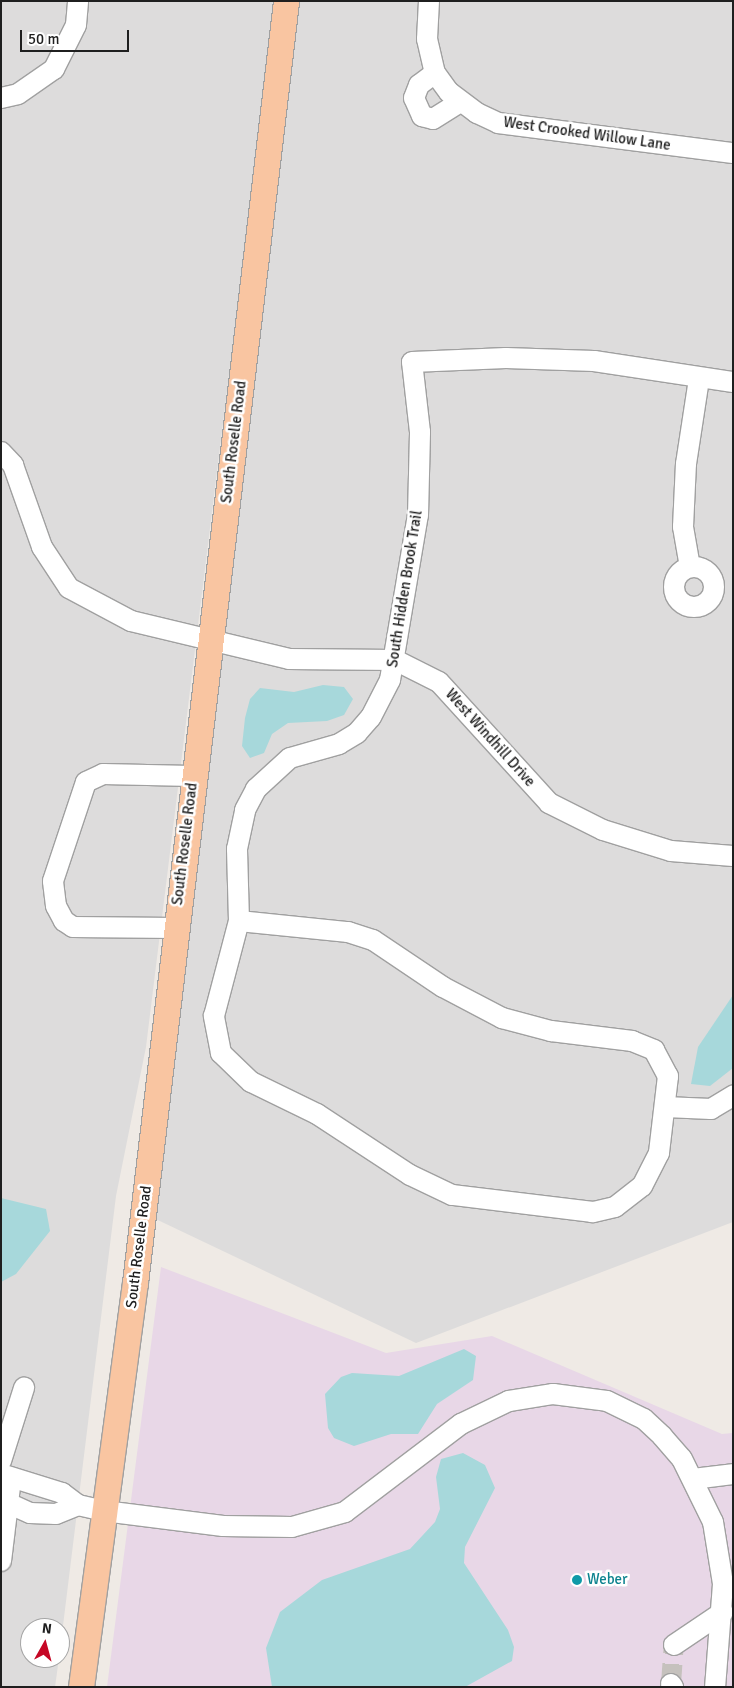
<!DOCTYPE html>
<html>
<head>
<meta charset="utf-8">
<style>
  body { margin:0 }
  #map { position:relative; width:734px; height:1688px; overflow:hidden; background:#efeae5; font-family:Signika,sans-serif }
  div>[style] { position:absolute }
  .residential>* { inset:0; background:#dddcdc }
  .industrial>* { inset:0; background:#e8d7e7 }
  .water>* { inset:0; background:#a7d8db }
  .minor-tunnel>* { height:20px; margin-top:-10px; transform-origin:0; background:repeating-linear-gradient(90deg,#c5c1bd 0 20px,transparent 0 30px) }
  .roads { filter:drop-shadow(1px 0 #a0a0a0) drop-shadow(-1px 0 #a0a0a0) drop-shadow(0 1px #a0a0a0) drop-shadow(0 -1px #a0a0a0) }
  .minor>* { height:20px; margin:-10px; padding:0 10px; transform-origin:10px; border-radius:10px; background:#fff }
  .minor>.ring { margin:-10px; padding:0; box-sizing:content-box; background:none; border:20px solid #fff; border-radius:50% }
  .major>* { height:25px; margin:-12.5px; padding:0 12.5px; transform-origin:12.5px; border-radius:12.5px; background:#f9c5a1 }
  .dots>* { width:14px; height:14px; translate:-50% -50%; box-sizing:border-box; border:2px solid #fff; border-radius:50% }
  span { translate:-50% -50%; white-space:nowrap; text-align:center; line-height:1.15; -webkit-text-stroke:5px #fff; paint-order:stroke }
  .street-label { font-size:15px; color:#1f1f1f }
  .culture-label { font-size:15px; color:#0d838f }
  .left { translate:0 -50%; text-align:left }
  .frame { position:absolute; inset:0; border:2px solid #1f1f1f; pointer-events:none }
  .north { position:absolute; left:20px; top:1618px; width:50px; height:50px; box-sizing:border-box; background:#fff; border:1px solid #a5a5a5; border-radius:50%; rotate:7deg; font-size:14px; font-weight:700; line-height:20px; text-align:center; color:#1f1f1f }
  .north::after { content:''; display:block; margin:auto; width:18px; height:22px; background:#c60725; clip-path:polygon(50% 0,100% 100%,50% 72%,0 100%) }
  .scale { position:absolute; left:20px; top:30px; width:109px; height:22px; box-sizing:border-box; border:2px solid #1f1f1f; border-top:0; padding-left:6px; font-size:15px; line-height:18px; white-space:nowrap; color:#1f1f1f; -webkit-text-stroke:4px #fff; paint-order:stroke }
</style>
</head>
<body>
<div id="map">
  <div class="residential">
    <div style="clip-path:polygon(1px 1px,275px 1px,146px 1047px,116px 1196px,60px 1650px,60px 1628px,30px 1628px,30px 1658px,59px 1658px,55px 1687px,1px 1687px)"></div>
    <div style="clip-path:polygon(286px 1px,733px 1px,733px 1222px,416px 1343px,143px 1213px)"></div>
  </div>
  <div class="industrial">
    <div style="clip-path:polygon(161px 1267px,386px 1353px,492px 1336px,722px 1434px,733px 1433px,733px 1687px,107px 1687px)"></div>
  </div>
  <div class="water">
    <div style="clip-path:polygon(323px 685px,344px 687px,353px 699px,344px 715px,327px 721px,288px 723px,272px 734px,264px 753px,250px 758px,242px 746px,245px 718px,250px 699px,260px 688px,294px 692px)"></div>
    <div style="clip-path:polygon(733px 995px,733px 1068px,710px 1086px,691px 1084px,698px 1047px)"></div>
    <div style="clip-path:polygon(1px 1198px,46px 1209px,50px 1231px,16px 1274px,1px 1282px)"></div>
    <div style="clip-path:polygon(464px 1349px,476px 1356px,473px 1380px,437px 1404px,418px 1434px,391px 1434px,354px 1446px,334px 1438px,328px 1428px,325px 1394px,341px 1377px,352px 1373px,399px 1376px)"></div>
    <div style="clip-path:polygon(463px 1453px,485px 1465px,495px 1488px,465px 1547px,464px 1563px,508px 1630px,514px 1647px,512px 1661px,465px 1687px,272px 1687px,266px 1648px,280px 1612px,322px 1580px,410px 1549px,435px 1522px,440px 1509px,436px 1477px,441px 1459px)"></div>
  </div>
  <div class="minor-tunnel">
    <div style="left:671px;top:1684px;width:39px;rotate:-86deg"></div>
  </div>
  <div class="roads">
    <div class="minor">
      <div style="left:429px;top:1px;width:38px;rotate:93deg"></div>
      <div style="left:427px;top:39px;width:35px;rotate:77deg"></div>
      <div style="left:435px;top:73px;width:24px;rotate:54deg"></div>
      <div style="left:449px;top:92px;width:35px;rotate:37deg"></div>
      <div style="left:477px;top:113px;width:23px;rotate:25deg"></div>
      <div style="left:498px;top:123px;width:237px;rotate:7.3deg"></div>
      <div style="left:435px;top:73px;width:20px;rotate:143deg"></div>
      <div style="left:419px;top:85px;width:14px;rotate:111deg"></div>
      <div style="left:414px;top:98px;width:20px;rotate:66deg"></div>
      <div style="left:422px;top:116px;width:11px;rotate:15deg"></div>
      <div style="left:433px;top:119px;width:32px;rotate:-32deg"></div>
      <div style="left:1px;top:98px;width:17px;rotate:-13deg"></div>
      <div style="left:18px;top:94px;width:44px;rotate:-34.8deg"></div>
      <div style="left:54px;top:69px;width:49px;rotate:-63.4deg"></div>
      <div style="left:76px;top:25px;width:24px;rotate:-85deg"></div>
      <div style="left:1px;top:452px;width:18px;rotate:47deg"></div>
      <div style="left:13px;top:465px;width:87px;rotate:70.5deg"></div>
      <div style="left:42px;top:547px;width:49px;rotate:56.6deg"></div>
      <div style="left:69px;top:588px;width:70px;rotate:28deg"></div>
      <div style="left:131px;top:621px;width:163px;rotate:13.5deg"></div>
      <div style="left:289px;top:659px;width:106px;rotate:0.5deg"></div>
      <div style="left:395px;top:660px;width:49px;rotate:26.6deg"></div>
      <div style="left:439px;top:682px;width:164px;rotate:47.7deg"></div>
      <div style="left:549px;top:803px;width:60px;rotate:26.6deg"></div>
      <div style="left:603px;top:830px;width:71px;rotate:17.2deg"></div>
      <div style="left:671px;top:851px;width:62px;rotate:4.6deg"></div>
      <div class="ring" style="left:674px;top:567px;width:20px;height:20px"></div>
      <div style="left:690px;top:567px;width:41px;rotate:-99.9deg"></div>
      <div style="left:683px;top:527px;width:63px;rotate:-87.3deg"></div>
      <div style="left:686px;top:464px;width:86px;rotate:-81.3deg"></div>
      <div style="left:239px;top:921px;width:110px;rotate:5.8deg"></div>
      <div style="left:348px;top:932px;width:26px;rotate:18deg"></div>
      <div style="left:373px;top:940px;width:84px;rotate:33.9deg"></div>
      <div style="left:443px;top:987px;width:67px;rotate:27.7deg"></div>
      <div style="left:502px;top:1018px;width:51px;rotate:14.9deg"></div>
      <div style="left:551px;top:1031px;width:82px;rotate:7deg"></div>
      <div style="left:632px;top:1041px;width:24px;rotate:22deg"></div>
      <div style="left:654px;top:1050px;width:30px;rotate:62deg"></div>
      <div style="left:668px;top:1076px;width:78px;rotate:96.7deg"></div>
      <div style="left:659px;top:1153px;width:37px;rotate:117deg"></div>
      <div style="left:642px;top:1186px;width:34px;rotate:142deg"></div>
      <div style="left:615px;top:1207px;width:23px;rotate:167deg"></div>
      <div style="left:593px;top:1212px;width:142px;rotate:-173.1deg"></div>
      <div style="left:452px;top:1195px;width:47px;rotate:-154.5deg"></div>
      <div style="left:410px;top:1175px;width:111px;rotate:-146.7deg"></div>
      <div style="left:317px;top:1114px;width:73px;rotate:-154.1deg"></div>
      <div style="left:251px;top:1082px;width:42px;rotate:-136deg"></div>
      <div style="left:221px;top:1053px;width:38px;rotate:-101deg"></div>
      <div style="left:214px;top:1016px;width:98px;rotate:-75.3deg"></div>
      <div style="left:239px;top:921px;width:72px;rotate:-91.6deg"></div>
      <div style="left:237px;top:849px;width:40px;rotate:-78deg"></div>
      <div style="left:245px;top:810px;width:24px;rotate:-62deg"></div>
      <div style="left:256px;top:789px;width:46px;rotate:-42.4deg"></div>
      <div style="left:290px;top:758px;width:51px;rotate:-15.9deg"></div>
      <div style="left:339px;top:744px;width:21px;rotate:-31deg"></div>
      <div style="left:357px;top:733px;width:21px;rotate:-49deg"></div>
      <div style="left:371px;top:717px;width:42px;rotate:-62.8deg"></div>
      <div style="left:390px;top:680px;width:167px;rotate:-80.4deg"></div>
      <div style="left:418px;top:515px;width:83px;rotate:-88.6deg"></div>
      <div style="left:420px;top:432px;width:70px;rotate:-96.5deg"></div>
      <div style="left:412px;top:362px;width:94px;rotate:-2.4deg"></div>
      <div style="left:506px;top:358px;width:88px;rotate:2deg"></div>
      <div style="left:594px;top:361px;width:141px;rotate:8.6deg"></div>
      <div style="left:175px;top:928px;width:102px;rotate:-179.4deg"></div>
      <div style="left:73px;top:927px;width:11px;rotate:-146deg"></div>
      <div style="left:64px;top:921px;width:17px;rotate:-118deg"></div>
      <div style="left:56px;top:906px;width:25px;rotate:-97deg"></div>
      <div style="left:53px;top:881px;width:104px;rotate:-71.6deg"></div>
      <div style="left:86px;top:782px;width:19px;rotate:-25deg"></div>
      <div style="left:103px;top:774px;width:89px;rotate:1.3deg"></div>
      <div style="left:665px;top:1107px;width:46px;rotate:2.5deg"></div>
      <div style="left:711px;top:1109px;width:26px;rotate:-31deg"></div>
      <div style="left:1px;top:1461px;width:77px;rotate:-72.5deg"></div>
      <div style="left:1px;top:1474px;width:64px;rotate:17.3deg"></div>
      <div style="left:62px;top:1493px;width:20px;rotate:37deg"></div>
      <div style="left:78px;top:1505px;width:27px;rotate:13deg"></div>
      <div style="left:104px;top:1511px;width:120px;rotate:7.2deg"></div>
      <div style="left:223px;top:1526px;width:69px;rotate:0.8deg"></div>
      <div style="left:292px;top:1527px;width:55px;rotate:-15.8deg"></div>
      <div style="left:345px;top:1512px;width:146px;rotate:-37.2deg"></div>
      <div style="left:461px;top:1424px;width:53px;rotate:-25.6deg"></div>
      <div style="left:509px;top:1401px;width:45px;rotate:-9deg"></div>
      <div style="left:553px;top:1394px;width:54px;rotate:7.4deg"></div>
      <div style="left:607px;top:1401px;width:41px;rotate:25.9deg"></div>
      <div style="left:644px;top:1419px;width:25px;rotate:43deg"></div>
      <div style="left:662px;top:1436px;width:30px;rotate:49deg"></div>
      <div style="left:682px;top:1459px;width:70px;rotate:63.8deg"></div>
      <div style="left:713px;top:1522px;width:63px;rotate:80.8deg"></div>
      <div style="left:723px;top:1584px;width:103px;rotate:94.4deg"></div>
      <div style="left:693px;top:1479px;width:40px;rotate:-7.1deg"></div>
      <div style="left:1px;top:1500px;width:32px;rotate:24deg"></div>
      <div style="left:30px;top:1513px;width:26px;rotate:2deg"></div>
      <div style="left:56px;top:1514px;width:24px;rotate:-22deg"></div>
      <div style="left:1px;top:1561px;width:84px;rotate:-83.1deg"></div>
      <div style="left:674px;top:1645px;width:59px;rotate:-34deg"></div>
      <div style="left:671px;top:1684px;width:4px;rotate:56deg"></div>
    </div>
    <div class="major">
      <div style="left:81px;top:1687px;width:408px;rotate:-82.4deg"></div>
      <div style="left:135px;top:1283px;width:1291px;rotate:-83.28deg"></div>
    </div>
  </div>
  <div class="dots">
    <div style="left:577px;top:1580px;background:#0f9aa8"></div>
  </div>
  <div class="street-label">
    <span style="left:587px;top:134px;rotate:8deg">West Crooked Willow Lane</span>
    <span style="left:234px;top:442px;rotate:-83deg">South Roselle Road</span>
    <span style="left:405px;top:589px;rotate:-81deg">South Hidden Brook Trail</span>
    <span style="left:490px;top:738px;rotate:48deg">West Windhill Drive</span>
    <span style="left:185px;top:844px;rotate:-83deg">South Roselle Road</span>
    <span style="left:139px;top:1247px;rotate:-83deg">South Roselle Road</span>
  </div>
  <div class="culture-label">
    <span class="left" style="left:587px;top:1580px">Weber</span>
  </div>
  <div class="frame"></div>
  <div class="north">N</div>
  <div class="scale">50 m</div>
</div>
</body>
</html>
